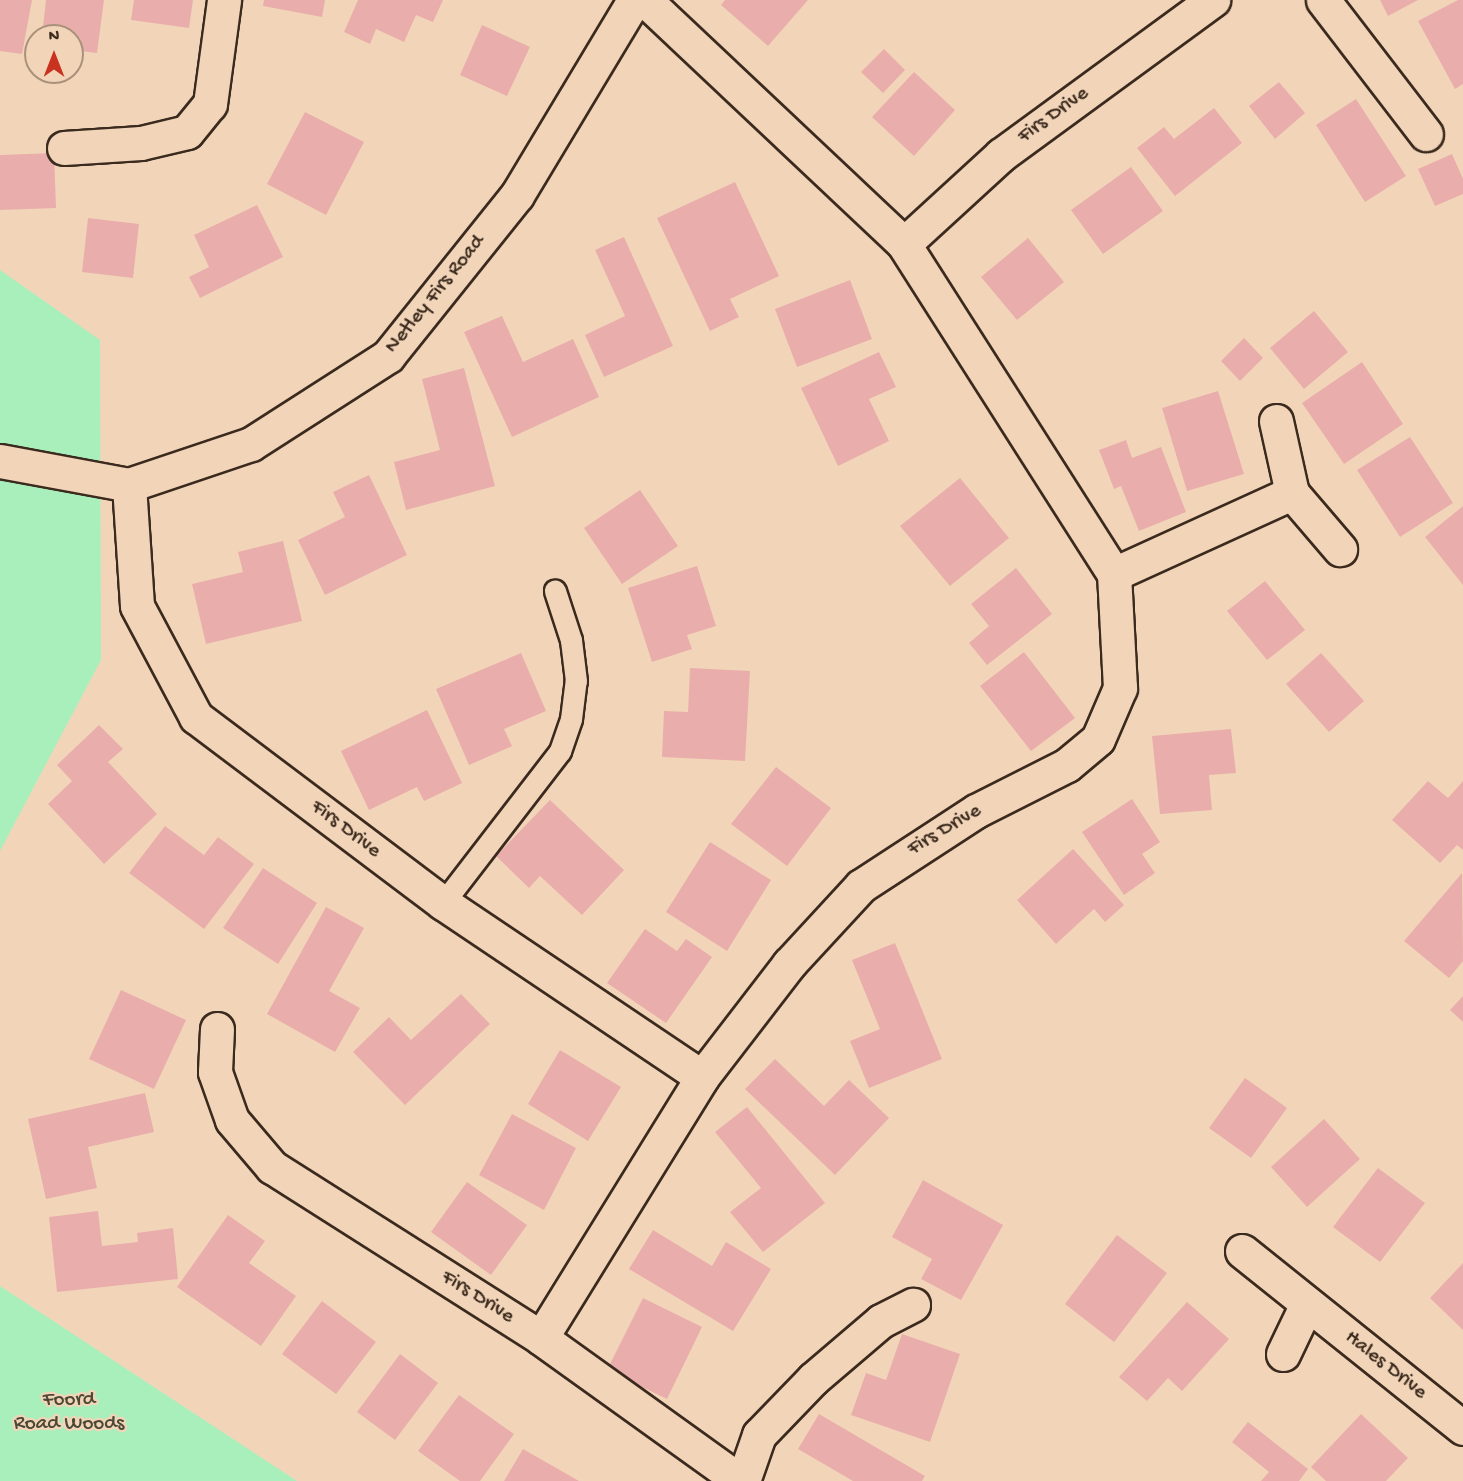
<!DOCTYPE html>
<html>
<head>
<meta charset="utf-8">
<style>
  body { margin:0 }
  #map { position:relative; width:1463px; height:1481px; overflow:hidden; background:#f2d5b9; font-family:"Gochi Hand",sans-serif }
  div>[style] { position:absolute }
  .green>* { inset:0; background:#a9efbb }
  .building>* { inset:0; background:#e9aeab }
  .roads { filter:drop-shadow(2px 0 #3b2a1e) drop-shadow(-2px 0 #3b2a1e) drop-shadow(0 2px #3b2a1e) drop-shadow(0 -2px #3b2a1e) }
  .lane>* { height:21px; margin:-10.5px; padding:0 10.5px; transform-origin:10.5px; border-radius:10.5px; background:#f2d5b9 }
  .street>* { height:33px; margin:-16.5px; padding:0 16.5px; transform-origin:16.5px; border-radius:16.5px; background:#f2d5b9 }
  span { translate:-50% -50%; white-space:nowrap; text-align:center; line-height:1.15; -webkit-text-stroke:4.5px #f2d5b9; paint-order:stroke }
  .street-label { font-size:21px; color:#3b2a1e }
  .park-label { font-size:21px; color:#4c4836 }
  .north { position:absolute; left:24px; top:24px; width:60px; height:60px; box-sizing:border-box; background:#f2d5b9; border:2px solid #a9917b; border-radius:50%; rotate:0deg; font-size:16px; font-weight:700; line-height:24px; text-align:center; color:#3b2a1e }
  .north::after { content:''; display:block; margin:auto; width:21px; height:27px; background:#c8321e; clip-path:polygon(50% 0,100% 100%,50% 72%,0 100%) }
</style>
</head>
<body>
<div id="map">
  <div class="green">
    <div style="clip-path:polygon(0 270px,100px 340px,101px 660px,0 851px)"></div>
    <div style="clip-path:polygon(0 1286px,297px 1481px,0 1481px)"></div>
  </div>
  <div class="building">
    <div style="clip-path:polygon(0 0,32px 0,22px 54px,0 51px)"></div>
    <div style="clip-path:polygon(46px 0,104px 0,97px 53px,72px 50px,72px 36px,42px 36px)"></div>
    <div style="clip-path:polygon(134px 0,193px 0,189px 28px,131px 20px)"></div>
    <div style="clip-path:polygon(264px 0,325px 0,322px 17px,263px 6px)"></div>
    <div style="clip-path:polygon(358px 0,443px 0,433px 22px,416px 15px,404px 42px,376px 29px,370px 44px,344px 32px)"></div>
    <div style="clip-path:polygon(725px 0,808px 0,768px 46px,721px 5px)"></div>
    <div style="clip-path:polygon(1380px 0,1418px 0,1388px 16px)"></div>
    <div style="clip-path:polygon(1458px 0,1463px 0,1463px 84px,1455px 89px,1418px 21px)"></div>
    <div style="clip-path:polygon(482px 25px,530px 47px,507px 96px,460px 75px)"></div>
    <div style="clip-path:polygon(884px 49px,905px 70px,883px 93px,861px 72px)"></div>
    <div style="clip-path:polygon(914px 72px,955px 110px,914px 156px,872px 117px)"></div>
    <div style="clip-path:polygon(1279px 82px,1305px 113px,1275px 139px,1249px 106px)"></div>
    <div style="clip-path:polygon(1356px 99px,1406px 176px,1365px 202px,1316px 125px)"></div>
    <div style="clip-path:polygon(1214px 108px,1242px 143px,1175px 196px,1137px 148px,1164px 127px,1174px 139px)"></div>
    <div style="clip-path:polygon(305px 112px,364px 142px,326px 215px,267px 184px)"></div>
    <div style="clip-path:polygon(54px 153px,56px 208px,0 210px,0 155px)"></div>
    <div style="clip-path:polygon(1452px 154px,1463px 179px,1463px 194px,1435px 206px,1418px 169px)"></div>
    <div style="clip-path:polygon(1131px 167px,1163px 211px,1103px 254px,1071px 210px)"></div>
    <div style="clip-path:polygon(735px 182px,779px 276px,730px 299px,739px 317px,710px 331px,657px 218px)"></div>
    <div style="clip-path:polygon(257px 205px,283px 257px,200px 298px,189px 277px,209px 267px,194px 235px)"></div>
    <div style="clip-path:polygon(88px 218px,139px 224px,133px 278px,82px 272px)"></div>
    <div style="clip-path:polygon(624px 237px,673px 346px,604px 377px,585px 335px,625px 316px,595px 250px)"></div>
    <div style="clip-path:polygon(1028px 238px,1064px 282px,1017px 320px,981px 277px)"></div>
    <div style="clip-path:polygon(850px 280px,872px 339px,797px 367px,775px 309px)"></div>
    <div style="clip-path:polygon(1314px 311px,1348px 352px,1304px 389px,1270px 348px)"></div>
    <div style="clip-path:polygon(502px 316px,523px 362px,573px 339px,599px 397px,512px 437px,464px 332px)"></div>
    <div style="clip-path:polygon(1244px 338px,1263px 358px,1240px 381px,1221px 361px)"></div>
    <div style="clip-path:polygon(879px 352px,896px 387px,869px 399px,889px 441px,838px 466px,801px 388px)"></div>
    <div style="clip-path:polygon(1362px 362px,1403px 424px,1344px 464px,1302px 403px)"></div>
    <div style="clip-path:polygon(464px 368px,495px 486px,406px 510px,394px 462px,440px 450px,422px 379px)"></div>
    <div style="clip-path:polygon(1218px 391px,1244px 474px,1187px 491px,1162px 408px)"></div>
    <div style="clip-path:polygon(1410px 437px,1453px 503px,1400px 537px,1357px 470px)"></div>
    <div style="clip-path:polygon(1126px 440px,1132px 458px,1161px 447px,1186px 512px,1139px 531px,1121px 486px,1114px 489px,1099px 450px)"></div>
    <div style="clip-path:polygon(369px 475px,407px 555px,325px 595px,298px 540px,345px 517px,333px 492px)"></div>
    <div style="clip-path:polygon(960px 478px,1009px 538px,950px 586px,900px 526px)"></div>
    <div style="clip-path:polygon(640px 490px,678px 546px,622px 584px,584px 528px)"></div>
    <div style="clip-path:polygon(1463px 506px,1463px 585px,1425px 537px)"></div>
    <div style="clip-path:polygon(283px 541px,302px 621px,206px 644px,192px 584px,243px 572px,238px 552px)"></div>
    <div style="clip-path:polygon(697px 566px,716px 626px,687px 635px,692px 649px,652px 662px,628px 588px)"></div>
    <div style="clip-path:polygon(1016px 568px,1052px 614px,987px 665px,969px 643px,989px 626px,971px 604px)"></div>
    <div style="clip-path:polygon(1265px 581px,1305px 630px,1267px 660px,1227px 611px)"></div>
    <div style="clip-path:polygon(1024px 652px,1075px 718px,1031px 751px,980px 686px)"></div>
    <div style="clip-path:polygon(521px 653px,546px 711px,504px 729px,512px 746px,469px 765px,436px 689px)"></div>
    <div style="clip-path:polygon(1321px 653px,1364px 701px,1329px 732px,1286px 684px)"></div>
    <div style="clip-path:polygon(690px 668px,750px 671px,745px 761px,662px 757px,664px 711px,688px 712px)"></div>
    <div style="clip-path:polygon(427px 710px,462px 783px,424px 801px,417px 787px,369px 810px,341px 751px)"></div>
    <div style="clip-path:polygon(99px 725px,123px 749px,108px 762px,157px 814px,104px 864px,48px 804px,72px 781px,57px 765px)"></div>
    <div style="clip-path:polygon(1231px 729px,1236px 773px,1209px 775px,1212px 810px,1160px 814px,1152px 736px)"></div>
    <div style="clip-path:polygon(776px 767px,831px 808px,787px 866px,731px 824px)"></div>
    <div style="clip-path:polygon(1428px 781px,1448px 798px,1463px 781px,1463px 850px,1457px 845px,1440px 863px,1392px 820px)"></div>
    <div style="clip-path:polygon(1132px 799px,1160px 842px,1142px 854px,1155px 873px,1124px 895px,1082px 832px)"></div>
    <div style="clip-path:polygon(550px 800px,624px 870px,582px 915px,540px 876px,529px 888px,496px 856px)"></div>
    <div style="clip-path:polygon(165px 826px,204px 855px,218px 837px,254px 864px,204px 929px,129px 873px)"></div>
    <div style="clip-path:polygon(710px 842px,771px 880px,727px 951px,666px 912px)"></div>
    <div style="clip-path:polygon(1073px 849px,1124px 905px,1105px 922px,1094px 909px,1056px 944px,1017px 900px)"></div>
    <div style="clip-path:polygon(263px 868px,317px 903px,278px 964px,223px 928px)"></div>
    <div style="clip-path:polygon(1462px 873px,1463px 961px,1449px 978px,1404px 941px)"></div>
    <div style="clip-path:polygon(326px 907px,364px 928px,329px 991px,360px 1008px,335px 1052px,267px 1014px)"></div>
    <div style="clip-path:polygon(645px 929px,677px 951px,686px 939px,712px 957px,666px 1023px,607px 983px)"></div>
    <div style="clip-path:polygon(895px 943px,942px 1059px,869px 1088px,850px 1041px,880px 1029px,852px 960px)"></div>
    <div style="clip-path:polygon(121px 990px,186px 1020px,154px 1089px,89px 1059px)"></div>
    <div style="clip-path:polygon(461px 994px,490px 1024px,405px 1105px,353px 1052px,389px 1017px,411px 1040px)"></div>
    <div style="clip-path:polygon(1463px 996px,1463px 1022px,1450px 1010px)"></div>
    <div style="clip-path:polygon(560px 1050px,621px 1087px,588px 1141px,528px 1104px)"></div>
    <div style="clip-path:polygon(775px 1059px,824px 1106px,849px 1080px,889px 1118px,835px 1175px,745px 1089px)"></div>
    <div style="clip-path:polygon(1245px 1078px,1287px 1108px,1251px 1158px,1209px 1128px)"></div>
    <div style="clip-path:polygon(145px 1093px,154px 1132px,88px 1147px,97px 1188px,46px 1199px,28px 1119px)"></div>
    <div style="clip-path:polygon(747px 1107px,825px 1203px,763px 1252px,730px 1212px,761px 1188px,715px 1132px)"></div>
    <div style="clip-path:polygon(512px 1114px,576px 1148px,544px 1210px,479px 1175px)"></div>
    <div style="clip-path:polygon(1324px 1119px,1360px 1159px,1307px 1207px,1271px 1167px)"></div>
    <div style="clip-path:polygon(1378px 1168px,1425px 1203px,1380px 1262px,1333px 1227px)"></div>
    <div style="clip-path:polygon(923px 1180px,1003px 1225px,961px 1300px,921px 1279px,932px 1259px,892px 1237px)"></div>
    <div style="clip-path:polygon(467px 1182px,527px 1225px,491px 1275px,431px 1232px)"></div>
    <div style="clip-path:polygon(98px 1211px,102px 1246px,138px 1242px,137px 1233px,173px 1228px,178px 1279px,57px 1292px,49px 1217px)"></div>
    <div style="clip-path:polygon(228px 1215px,265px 1241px,249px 1263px,296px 1296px,261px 1346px,177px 1287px)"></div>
    <div style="clip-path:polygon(653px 1230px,712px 1266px,726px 1242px,771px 1269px,733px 1331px,629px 1269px)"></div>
    <div style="clip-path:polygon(1117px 1235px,1167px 1273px,1114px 1342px,1065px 1304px)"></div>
    <div style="clip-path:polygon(1463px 1263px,1463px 1330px,1430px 1298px)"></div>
    <div style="clip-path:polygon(643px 1298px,702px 1327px,667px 1399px,607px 1370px)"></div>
    <div style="clip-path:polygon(322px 1301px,376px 1342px,336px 1394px,282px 1354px)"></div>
    <div style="clip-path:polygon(1187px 1302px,1229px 1339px,1182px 1391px,1168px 1378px,1147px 1401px,1119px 1377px)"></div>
    <div style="clip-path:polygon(902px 1334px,960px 1354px,930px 1442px,851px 1415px,866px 1373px,886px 1380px)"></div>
    <div style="clip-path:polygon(400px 1354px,438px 1383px,395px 1440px,357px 1412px)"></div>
    <div style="clip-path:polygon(459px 1395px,514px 1434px,480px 1481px,460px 1481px,418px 1451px)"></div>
    <div style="clip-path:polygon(819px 1414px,925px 1476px,922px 1481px,853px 1481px,798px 1449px)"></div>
    <div style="clip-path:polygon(1361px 1414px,1408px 1458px,1386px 1481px,1326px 1481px,1311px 1467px)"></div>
    <div style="clip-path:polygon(1248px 1422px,1308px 1469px,1299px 1481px,1261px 1481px,1269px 1472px,1232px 1442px)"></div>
    <div style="clip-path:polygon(523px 1449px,579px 1481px,504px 1481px)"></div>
  </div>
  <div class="roads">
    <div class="lane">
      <div style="left:443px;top:903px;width:192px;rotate:-52.4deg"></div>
      <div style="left:560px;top:751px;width:34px;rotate:-71deg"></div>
      <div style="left:571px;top:719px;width:38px;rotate:-83deg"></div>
      <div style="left:576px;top:681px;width:41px;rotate:-97deg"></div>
      <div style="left:571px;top:640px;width:52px;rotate:-108.1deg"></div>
    </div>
    <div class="street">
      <div style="left:1323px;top:0;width:169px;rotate:52.5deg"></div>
      <div style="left:64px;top:148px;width:77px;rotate:-3.7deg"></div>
      <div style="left:141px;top:143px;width:47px;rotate:-13.4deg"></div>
      <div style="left:187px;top:132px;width:36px;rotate:-51deg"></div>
      <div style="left:210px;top:104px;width:105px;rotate:-82.3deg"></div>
      <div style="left:904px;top:244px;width:132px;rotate:-42.5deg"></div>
      <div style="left:1001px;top:155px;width:263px;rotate:-36.2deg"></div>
      <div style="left:1276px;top:421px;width:74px;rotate:77.5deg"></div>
      <div style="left:1292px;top:493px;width:74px;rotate:49.4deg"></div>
      <div style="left:0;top:461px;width:131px;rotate:10.5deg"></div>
      <div style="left:129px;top:485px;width:129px;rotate:-18.6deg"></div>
      <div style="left:251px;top:444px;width:163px;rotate:-32.7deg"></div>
      <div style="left:388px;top:356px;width:206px;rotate:-51.3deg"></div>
      <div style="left:517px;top:195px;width:227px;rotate:-59deg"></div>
      <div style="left:129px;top:485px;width:121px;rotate:86.2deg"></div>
      <div style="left:137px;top:606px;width:126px;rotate:62deg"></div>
      <div style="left:196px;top:717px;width:309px;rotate:37deg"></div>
      <div style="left:443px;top:903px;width:312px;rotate:33.9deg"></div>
      <div style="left:1114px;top:574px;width:196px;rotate:-24.5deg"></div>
      <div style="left:217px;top:1029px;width:43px;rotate:92.7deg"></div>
      <div style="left:215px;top:1072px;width:51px;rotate:70.5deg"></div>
      <div style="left:232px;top:1120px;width:62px;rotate:49.6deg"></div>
      <div style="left:272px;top:1167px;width:319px;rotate:32.4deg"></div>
      <div style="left:541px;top:1338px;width:245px;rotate:35.7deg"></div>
      <div style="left:1242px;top:1251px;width:283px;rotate:38.7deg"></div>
      <div style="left:541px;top:1338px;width:307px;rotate:-58.3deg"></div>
      <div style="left:702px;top:1077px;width:143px;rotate:-52.4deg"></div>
      <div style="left:789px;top:964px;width:106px;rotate:-47.3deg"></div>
      <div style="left:861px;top:886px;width:137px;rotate:-33.1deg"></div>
      <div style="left:976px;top:811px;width:102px;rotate:-26.8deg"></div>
      <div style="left:1067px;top:765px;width:40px;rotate:-40deg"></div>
      <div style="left:1098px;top:739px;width:56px;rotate:-66.7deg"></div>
      <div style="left:1120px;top:688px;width:114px;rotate:-93deg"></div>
      <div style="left:1114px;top:574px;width:391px;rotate:-122.5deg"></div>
      <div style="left:904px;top:244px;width:356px;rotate:-136.7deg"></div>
      <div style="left:1283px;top:1354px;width:55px;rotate:-64.4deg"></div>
      <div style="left:743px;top:1481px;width:49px;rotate:-70.8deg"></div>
      <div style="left:759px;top:1435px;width:78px;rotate:-46deg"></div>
      <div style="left:813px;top:1379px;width:89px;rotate:-40.5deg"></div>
      <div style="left:881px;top:1321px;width:36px;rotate:-27deg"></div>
    </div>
  </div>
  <div class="street-label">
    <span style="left:1054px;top:116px;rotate:-36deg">Firs Drive</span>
    <span style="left:436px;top:295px;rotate:-51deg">Netley Firs Road</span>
    <span style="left:345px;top:830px;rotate:37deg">Firs Drive</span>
    <span style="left:945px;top:831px;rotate:-31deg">Firs Drive</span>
    <span style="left:477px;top:1298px;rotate:32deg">Firs Drive</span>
    <span style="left:1385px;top:1366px;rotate:38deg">Hales Drive</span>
  </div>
  <div class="park-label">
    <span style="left:69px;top:1413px">Foord<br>Road Woods</span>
  </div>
  <div class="north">N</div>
</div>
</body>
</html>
